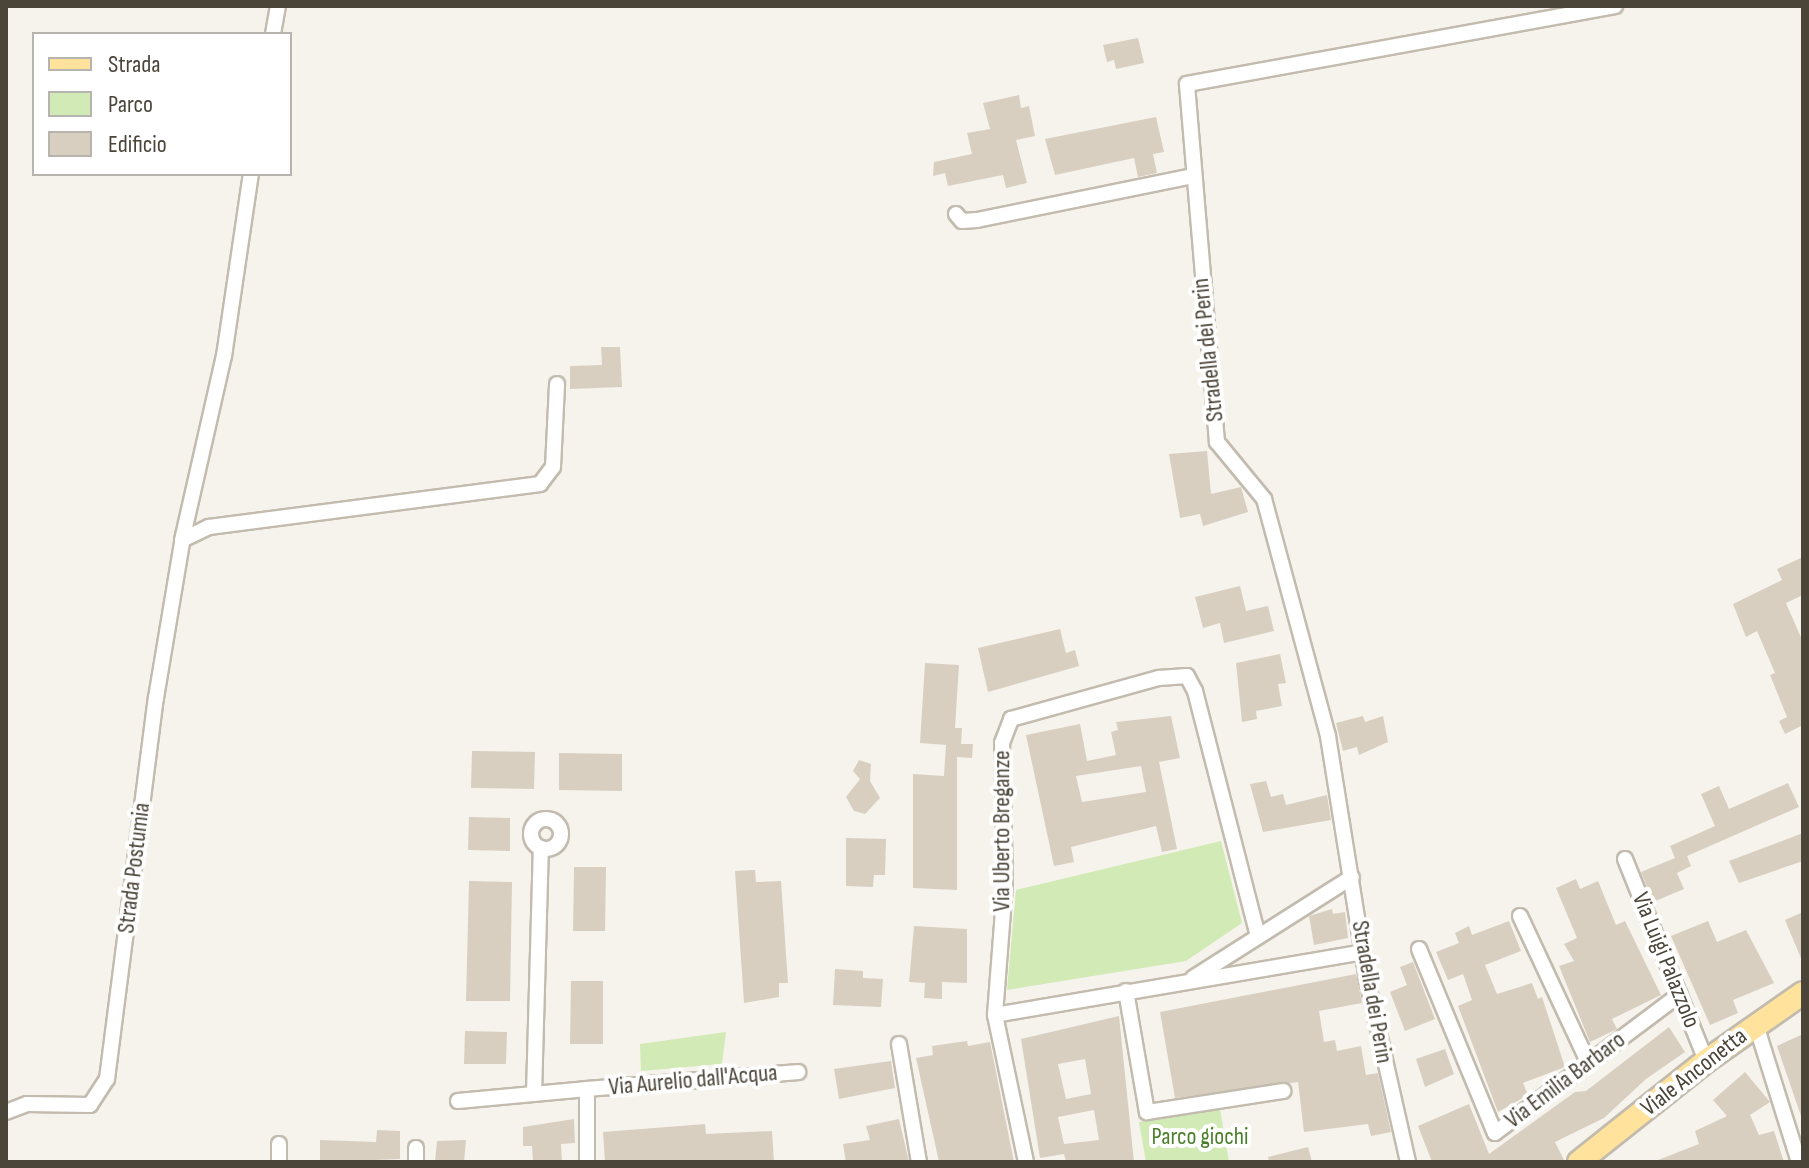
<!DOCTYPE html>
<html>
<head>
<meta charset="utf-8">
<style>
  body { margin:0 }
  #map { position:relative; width:1809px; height:1168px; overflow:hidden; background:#f6f3ec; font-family:"Sofia Sans Condensed",sans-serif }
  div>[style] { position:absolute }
  .green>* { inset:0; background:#d2eab5 }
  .building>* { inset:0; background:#d8cfc1 }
  .roads { filter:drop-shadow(2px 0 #c2bbae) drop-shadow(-2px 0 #c2bbae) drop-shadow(0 2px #c2bbae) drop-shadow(0 -2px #c2bbae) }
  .minor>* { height:14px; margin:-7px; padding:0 7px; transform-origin:7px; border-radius:7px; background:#fff }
  .minor>.ring { margin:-7px; padding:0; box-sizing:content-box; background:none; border:14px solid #fff; border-radius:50% }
  .primary>* { height:22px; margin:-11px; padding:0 11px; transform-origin:11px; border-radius:11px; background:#ffe39c }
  span { translate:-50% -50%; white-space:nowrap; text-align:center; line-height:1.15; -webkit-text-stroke:8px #fff; paint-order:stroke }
  .street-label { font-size:24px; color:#4b4439 }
  .park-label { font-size:24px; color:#4a7f2a }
  .frame { position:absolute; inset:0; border:8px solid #4b4439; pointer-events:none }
  .legend { position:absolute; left:32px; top:32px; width:260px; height:144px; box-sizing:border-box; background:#fff; border:2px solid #b7b4b0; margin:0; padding:10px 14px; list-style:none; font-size:24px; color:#4b4439 }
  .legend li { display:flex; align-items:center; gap:16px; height:40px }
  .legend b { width:40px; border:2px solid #b7b4b0 }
</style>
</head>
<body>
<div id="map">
  <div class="green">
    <div style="clip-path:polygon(1221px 841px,1242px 923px,1186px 961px,1007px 990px,1016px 890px)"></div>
    <div style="clip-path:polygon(726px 1032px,722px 1064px,641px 1071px,640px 1044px)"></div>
    <div style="clip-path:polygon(1220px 1109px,1229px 1162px,1146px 1162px,1139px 1122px)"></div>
  </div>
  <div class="building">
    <div style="clip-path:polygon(1138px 38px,1144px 63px,1116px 69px,1114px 60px,1107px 62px,1103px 45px)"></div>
    <div style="clip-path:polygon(1019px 95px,1021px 108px,1029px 106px,1035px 136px,1016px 140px,1027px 183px,1006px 188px,1003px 175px,948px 186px,945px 173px,933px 176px,934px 162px,972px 154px,967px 133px,990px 129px,983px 103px)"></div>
    <div style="clip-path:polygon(1156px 117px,1164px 152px,1153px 154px,1157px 173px,1138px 177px,1134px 158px,1055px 175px,1045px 139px)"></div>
    <div style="clip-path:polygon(601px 347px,620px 347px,622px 387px,570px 389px,570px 366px,602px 365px)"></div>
    <div style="clip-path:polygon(1207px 451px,1211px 494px,1241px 487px,1248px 512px,1203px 526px,1200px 514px,1180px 518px,1169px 454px)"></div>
    <div style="clip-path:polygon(1803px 557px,1803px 595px,1786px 603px,1803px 642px,1803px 725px,1785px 734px,1779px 721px,1787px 717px,1770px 675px,1775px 673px,1757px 631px,1746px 637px,1733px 604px,1782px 580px,1777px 569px)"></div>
    <div style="clip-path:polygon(1240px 586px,1246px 611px,1268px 606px,1274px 631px,1224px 643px,1220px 623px,1203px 628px,1195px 597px)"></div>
    <div style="clip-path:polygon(1060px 629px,1066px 653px,1075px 650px,1079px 666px,988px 692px,978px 648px)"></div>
    <div style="clip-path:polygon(1280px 654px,1286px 683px,1278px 684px,1282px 706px,1256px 711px,1257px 719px,1242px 722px,1236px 663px)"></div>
    <div style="clip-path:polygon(925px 663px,959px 665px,955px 728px,962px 728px,961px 744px,973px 744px,972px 758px,957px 757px,957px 890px,913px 888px,913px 774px,944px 776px,946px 745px,920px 743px)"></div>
    <div style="clip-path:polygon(evenodd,1171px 716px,1180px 758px,1159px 762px,1177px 849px,1162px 852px,1156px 826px,1071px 847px,1074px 862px,1054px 866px,1026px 735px,1080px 724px,1087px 761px,1116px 755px,1111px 732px,1118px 730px,1116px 722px,1171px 716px,1141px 766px,1146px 792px,1082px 802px,1076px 776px,1141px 766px)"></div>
    <div style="clip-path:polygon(1363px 716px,1365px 722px,1383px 716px,1388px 742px,1359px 755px,1357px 747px,1343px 751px,1336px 723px)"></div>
    <div style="clip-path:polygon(472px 751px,535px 752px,534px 789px,471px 788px)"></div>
    <div style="clip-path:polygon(559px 753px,622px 754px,622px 791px,559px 790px)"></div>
    <div style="clip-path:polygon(859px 760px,871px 764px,870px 781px,880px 798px,865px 814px,854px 811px,846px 797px,860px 779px,853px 771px)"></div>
    <div style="clip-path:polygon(1266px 781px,1271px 797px,1283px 794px,1286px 805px,1327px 795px,1331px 820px,1263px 832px,1250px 784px)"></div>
    <div style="clip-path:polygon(1788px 783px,1799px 807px,1687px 856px,1691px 866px,1677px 873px,1684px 889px,1653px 902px,1641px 872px,1675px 858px,1670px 846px,1715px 826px,1701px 794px,1719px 786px,1729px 809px)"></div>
    <div style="clip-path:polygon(469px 817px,510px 818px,510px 851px,468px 850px)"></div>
    <div style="clip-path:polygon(1803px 833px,1803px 861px,1739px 883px,1729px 861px)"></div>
    <div style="clip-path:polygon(846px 838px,886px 839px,885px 875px,874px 875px,873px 887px,846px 886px)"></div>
    <div style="clip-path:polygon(574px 867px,606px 867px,605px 931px,573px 931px)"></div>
    <div style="clip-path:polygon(755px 870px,756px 882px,781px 881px,788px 983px,779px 983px,779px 997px,744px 1003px,735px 871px)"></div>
    <div style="clip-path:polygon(1576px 879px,1580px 889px,1598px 881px,1616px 925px,1625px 921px,1661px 995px,1612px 1019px,1617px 1029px,1590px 1042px,1559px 966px,1574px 961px,1564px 944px,1577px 938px,1556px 888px)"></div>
    <div style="clip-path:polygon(469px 881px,512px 882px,510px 1001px,466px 1001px)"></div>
    <div style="clip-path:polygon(1332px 909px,1333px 914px,1345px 912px,1348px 938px,1314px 945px,1309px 916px)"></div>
    <div style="clip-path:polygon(1803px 912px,1803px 963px,1785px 920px)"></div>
    <div style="clip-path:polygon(1509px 921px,1521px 951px,1485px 965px,1497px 994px,1532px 983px,1538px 999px,1542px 997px,1565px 1067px,1523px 1083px,1528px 1095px,1498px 1112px,1458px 1006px,1472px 1000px,1463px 974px,1448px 980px,1436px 952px,1459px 943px,1455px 933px,1469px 926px,1472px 935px)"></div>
    <div style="clip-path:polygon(1708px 921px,1717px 942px,1746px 930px,1774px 983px,1733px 1000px,1738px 1013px,1710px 1025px,1671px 936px)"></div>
    <div style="clip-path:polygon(914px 926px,967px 929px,967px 983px,942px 982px,942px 999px,924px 998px,925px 983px,909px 982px)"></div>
    <div style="clip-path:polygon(1413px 962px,1435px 1019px,1405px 1031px,1390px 992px,1407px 985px,1400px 967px)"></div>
    <div style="clip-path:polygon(835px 969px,863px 971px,863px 978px,883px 979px,881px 1007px,833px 1005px)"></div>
    <div style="clip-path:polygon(1356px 974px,1362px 1003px,1319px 1011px,1324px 1042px,1335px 1040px,1337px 1051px,1361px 1046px,1366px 1075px,1378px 1073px,1391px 1132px,1371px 1136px,1368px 1124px,1304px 1132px,1298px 1082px,1175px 1098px,1160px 1012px)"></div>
    <div style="clip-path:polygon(571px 981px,603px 981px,603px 1044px,570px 1044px)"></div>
    <div style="clip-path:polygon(evenodd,1119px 1016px,1134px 1162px,1066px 1162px,1064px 1154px,1040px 1158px,1021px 1039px,1119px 1016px,1085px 1059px,1091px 1094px,1066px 1099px,1058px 1064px,1085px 1059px,1119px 1016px,1094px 1110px,1099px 1140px,1064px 1144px,1058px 1117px,1094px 1110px)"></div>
    <div style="clip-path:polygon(1669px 1027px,1685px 1052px,1646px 1079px,1604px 1118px,1555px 1142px,1565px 1162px,1432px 1162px,1418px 1126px,1469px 1104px,1489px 1154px,1575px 1092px,1586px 1091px)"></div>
    <div style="clip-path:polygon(465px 1031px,507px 1032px,506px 1064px,464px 1064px)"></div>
    <div style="clip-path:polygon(1803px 1034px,1803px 1116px,1801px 1116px,1777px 1046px)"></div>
    <div style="clip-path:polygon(967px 1041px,968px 1046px,990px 1042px,1014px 1162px,939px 1162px,916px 1058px,933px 1055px,932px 1046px)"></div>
    <div style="clip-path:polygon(1445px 1049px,1454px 1074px,1425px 1087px,1416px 1059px)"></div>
    <div style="clip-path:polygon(891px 1061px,895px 1088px,839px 1099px,834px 1069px)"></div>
    <div style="clip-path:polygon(1745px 1072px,1770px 1102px,1750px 1115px,1759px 1135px,1774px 1131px,1784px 1162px,1653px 1162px,1699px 1144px,1695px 1131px,1727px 1116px,1713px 1100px)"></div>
    <div style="clip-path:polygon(574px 1119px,575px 1143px,561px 1144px,562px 1162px,533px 1162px,532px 1146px,523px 1146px,523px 1127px)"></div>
    <div style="clip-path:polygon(899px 1119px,909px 1162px,846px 1162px,843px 1144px,870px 1140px,866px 1126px)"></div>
    <div style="clip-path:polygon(705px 1124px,706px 1134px,772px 1131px,774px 1162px,605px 1162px,603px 1132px)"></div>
    <div style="clip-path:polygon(377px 1130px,400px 1131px,400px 1159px,320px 1162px,320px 1140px,376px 1142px)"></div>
    <div style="clip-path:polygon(466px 1140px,464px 1162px,435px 1162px,437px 1141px)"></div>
    <div style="clip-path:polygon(1308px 1147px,1312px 1162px,1269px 1162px,1268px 1157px)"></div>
  </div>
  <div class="roads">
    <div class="minor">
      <div style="left:273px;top:34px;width:28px;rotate:-80deg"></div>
      <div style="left:956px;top:214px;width:9px;rotate:49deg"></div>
      <div style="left:962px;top:221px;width:15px;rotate:-4deg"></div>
      <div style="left:977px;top:220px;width:221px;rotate:-11.5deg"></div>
      <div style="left:182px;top:540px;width:30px;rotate:-26deg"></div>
      <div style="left:209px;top:527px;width:334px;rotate:-7.4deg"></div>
      <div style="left:540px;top:484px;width:21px;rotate:-53deg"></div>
      <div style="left:553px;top:467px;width:83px;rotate:-87.2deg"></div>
      <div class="ring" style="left:531px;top:819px;width:16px;height:16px"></div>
      <div style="left:1625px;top:859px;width:218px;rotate:68.1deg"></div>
      <div style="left:1520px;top:916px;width:161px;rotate:65deg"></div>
      <div style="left:1419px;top:949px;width:199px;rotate:67.6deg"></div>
      <div style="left:1495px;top:1133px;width:231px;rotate:-36.9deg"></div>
      <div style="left:1193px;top:978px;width:188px;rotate:-32.4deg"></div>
      <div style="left:1126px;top:991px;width:123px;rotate:80.2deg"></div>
      <div style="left:1147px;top:1112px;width:138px;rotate:-8.8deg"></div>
      <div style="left:995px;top:1015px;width:374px;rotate:-9.7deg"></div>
      <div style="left:1756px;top:1025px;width:144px;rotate:72.6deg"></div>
      <div style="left:899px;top:1044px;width:120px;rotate:80.4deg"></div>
      <div style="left:534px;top:1094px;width:246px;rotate:-88.4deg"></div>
      <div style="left:458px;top:1101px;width:130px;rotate:-5.3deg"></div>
      <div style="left:6px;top:1112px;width:22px;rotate:-21deg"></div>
      <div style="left:27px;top:1104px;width:63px;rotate:0.9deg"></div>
      <div style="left:90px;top:1105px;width:31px;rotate:-57deg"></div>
      <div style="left:107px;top:1079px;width:384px;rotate:-82.7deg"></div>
      <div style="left:156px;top:698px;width:164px;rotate:-80.5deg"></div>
      <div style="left:183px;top:536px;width:185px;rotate:-77.2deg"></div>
      <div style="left:224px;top:356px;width:184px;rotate:-81.6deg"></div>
      <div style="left:279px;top:1162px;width:18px;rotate:-90deg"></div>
      <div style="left:416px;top:1162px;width:14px;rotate:-90deg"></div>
      <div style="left:587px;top:1162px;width:73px;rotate:-90deg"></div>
      <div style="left:587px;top:1089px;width:212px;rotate:-4.6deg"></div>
      <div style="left:1026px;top:1162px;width:150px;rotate:-101.9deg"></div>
      <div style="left:995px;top:1015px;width:130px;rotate:-85.6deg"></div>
      <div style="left:1005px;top:885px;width:142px;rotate:-91.2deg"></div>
      <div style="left:1002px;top:743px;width:26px;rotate:-69deg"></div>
      <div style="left:1011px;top:719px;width:154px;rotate:-15.5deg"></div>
      <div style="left:1159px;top:678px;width:28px;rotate:-4deg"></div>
      <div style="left:1187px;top:676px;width:17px;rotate:62deg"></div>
      <div style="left:1195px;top:691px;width:253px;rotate:75.6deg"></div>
      <div style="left:1408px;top:1162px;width:187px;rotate:-102.7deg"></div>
      <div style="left:1367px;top:980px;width:247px;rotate:-99.1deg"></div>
      <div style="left:1328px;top:736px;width:245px;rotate:-105.1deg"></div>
      <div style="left:1264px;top:499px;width:74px;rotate:-129.5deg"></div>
      <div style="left:1217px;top:442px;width:359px;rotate:-94.8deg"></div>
      <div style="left:1187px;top:84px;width:435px;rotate:-10.3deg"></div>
    </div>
    <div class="primary">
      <div style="left:1579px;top:1162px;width:162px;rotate:-38.5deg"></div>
      <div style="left:1706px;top:1061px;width:118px;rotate:-35deg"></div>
    </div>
  </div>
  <div class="street-label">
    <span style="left:1208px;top:350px;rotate:-96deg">Stradella dei Perin</span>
    <span style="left:1002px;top:831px;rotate:-90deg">Via Uberto Breganze</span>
    <span style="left:134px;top:868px;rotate:-83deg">Strada Postumia</span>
    <span style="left:1666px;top:960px;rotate:68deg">Via Luigi Palazzolo</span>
    <span style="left:1372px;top:992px;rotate:80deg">Stradella dei Perin</span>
    <span style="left:1694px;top:1072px;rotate:-38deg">Viale Anconetta</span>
    <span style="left:693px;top:1080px;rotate:-5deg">Via Aurelio dall'Acqua</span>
    <span style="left:1565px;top:1080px;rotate:-37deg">Via Emilia Barbaro</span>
  </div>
  <div class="park-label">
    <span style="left:1200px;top:1137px">Parco giochi</span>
  </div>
  <div class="frame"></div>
  <ul class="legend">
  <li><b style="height:10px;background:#ffe39c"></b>Strada</li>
  <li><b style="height:22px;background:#d2eab5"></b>Parco</li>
  <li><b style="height:22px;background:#d8cfc1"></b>Edificio</li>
  </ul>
</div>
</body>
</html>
